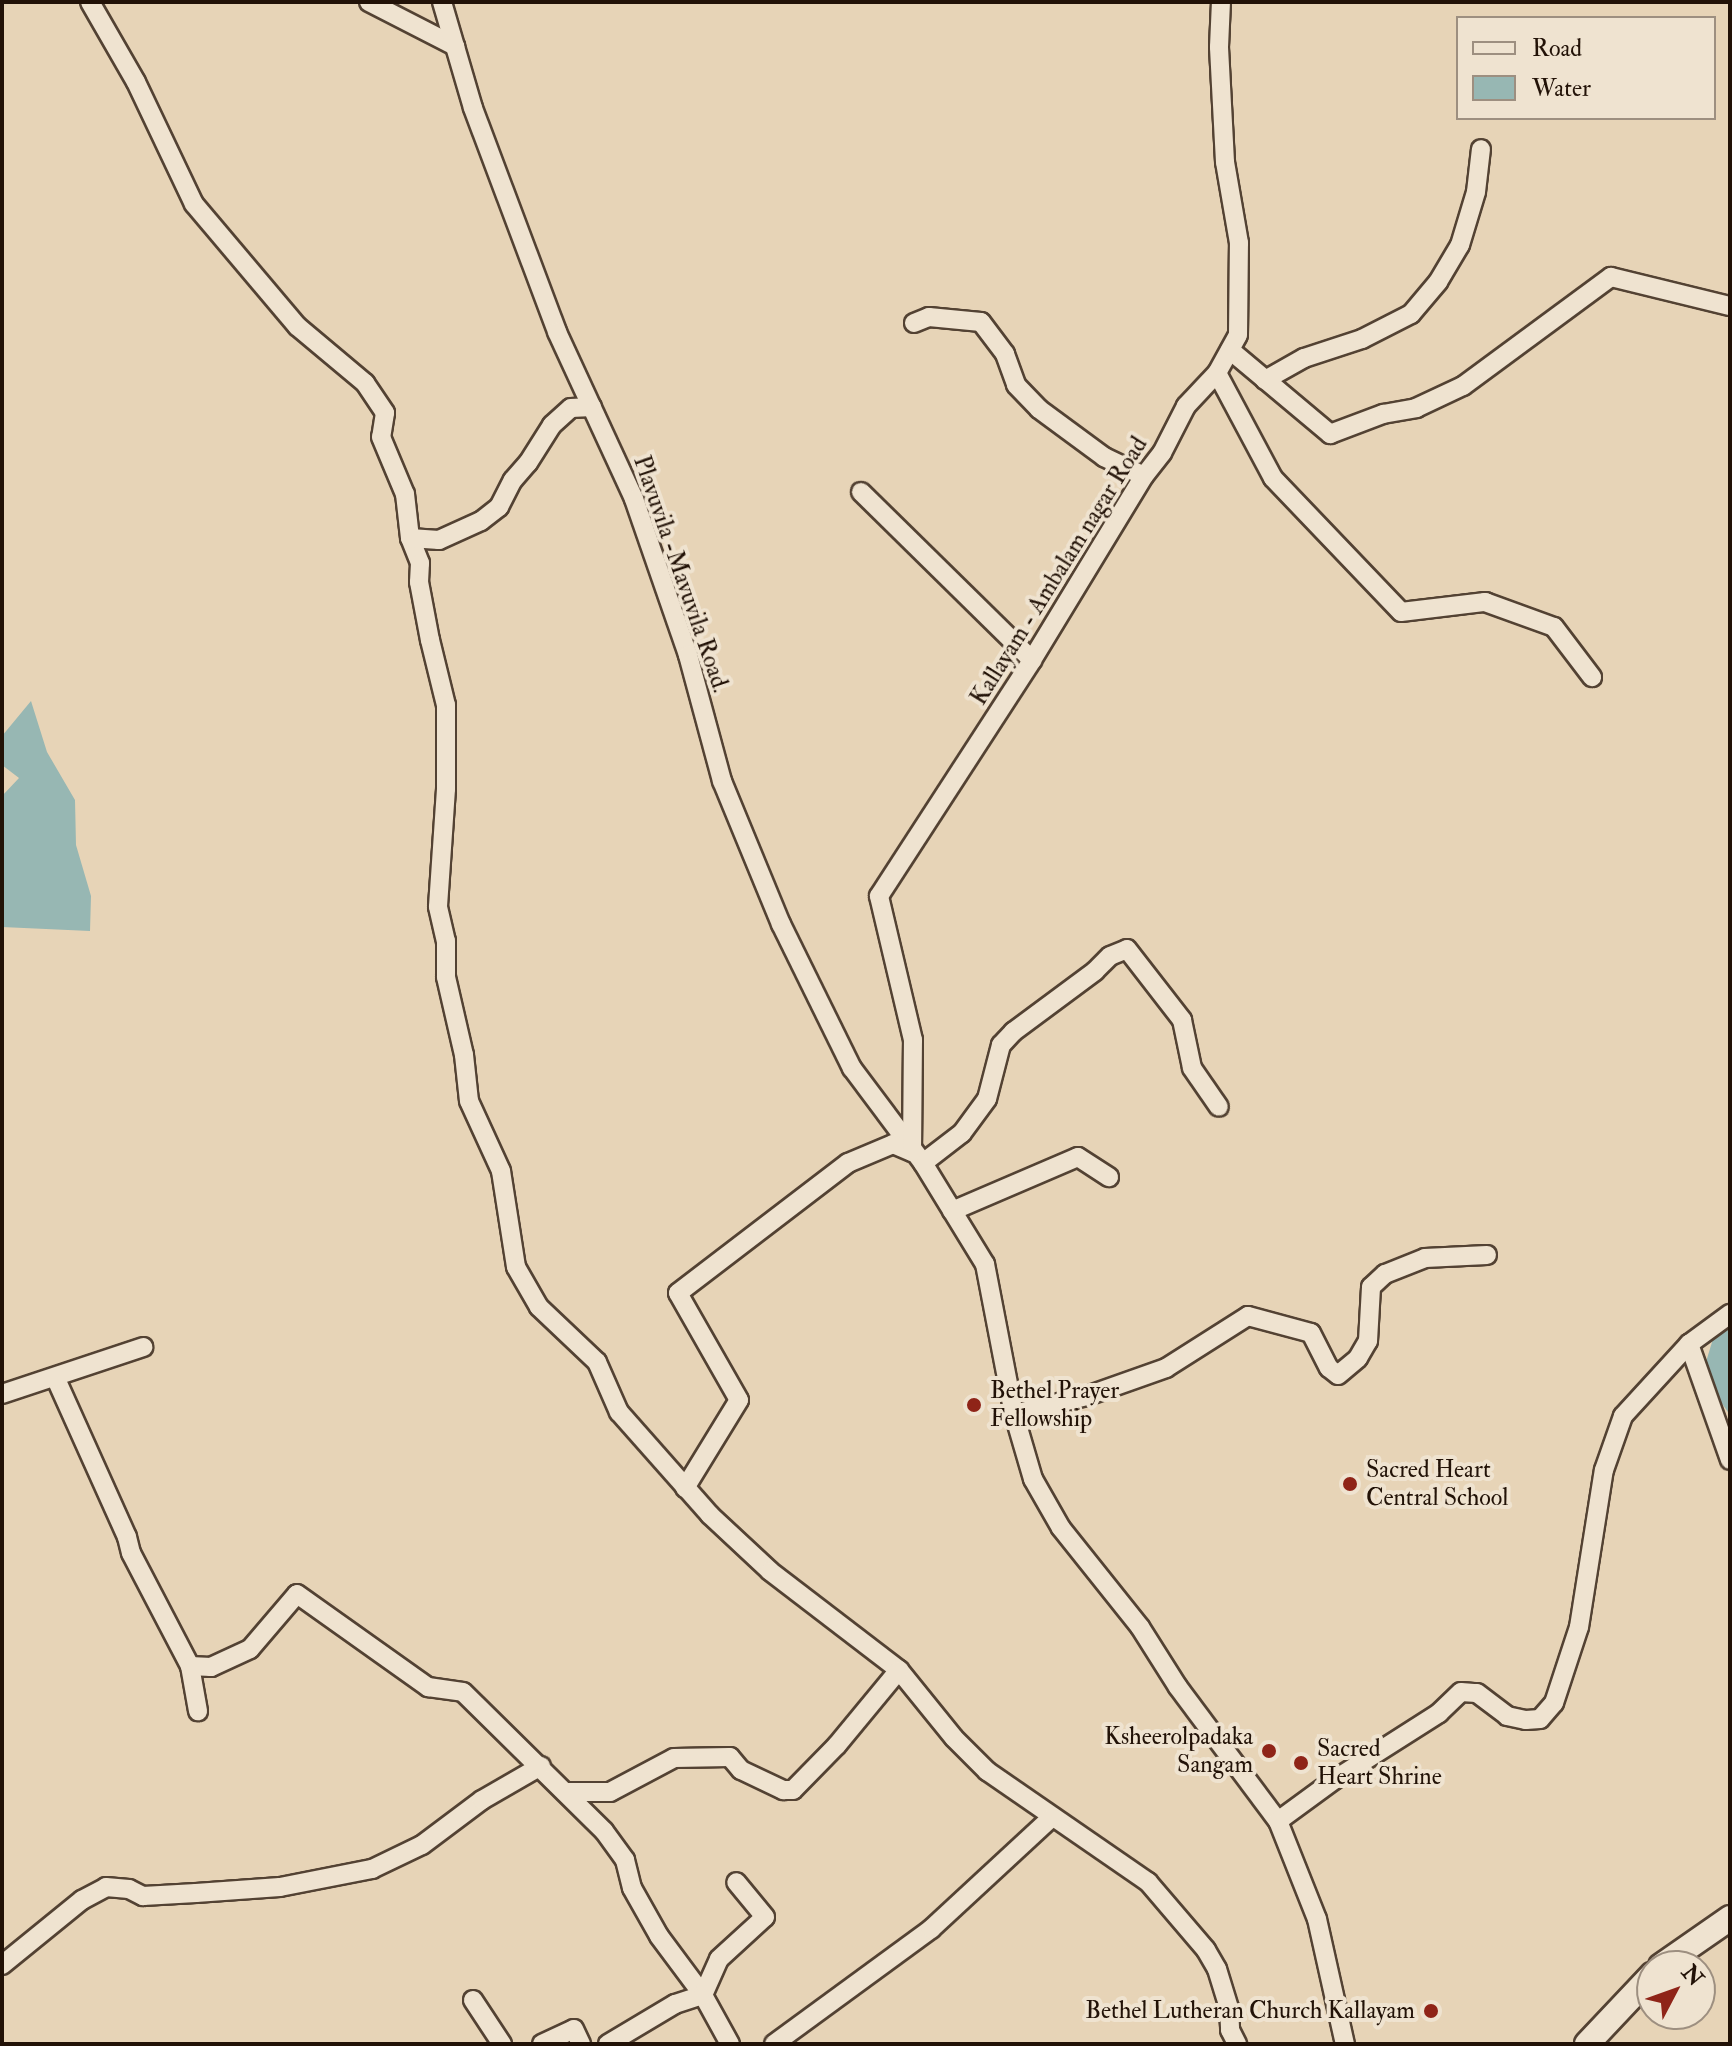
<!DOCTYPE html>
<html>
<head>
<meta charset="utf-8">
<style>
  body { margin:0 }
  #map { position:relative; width:1732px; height:2046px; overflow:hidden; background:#e7d4b7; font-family:"IM FELL Double Pica",serif }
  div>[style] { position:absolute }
  .water>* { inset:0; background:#97b7b3 }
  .roads { filter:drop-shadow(2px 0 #534233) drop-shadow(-2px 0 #534233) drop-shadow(0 2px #534233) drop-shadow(0 -2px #534233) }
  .minor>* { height:18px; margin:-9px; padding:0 9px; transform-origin:9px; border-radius:9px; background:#efe3d0 }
  .tertiary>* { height:24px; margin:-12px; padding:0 12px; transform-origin:12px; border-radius:12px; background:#efe3d0 }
  .dots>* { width:22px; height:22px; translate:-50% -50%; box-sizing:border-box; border:4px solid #efe3d0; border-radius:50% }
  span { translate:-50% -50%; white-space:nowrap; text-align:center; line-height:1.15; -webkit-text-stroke:8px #efe3d0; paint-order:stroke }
  .street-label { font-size:24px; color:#221207 }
  .poi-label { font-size:24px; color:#221207 }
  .left { translate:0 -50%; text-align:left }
  .right { translate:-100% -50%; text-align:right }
  .frame { position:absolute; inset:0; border:4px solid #221207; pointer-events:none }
  .legend { position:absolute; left:1456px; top:16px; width:260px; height:104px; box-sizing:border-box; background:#efe3d0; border:2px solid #9d8f80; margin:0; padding:10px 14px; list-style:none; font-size:24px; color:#221207 }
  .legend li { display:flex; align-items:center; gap:16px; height:40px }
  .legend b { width:40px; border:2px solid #9d8f80 }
  .north { position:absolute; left:1636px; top:1950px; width:80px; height:80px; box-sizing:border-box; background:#efe3d0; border:2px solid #9d8f80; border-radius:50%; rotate:49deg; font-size:22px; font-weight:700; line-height:32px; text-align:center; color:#221207 }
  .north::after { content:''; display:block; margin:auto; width:28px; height:36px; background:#8f2418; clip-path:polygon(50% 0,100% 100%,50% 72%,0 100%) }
</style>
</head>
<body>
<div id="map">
  <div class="water">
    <div style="clip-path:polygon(31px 701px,47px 752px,75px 800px,76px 845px,91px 896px,90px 931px,2px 927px,2px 796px,19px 778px,2px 765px,2px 736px)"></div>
    <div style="clip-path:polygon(1730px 1322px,1730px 1415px,1702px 1375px,1716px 1329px)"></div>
  </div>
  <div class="roads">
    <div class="minor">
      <div style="left:90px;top:2px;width:92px;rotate:60.1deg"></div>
      <div style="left:136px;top:82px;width:135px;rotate:64.6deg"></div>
      <div style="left:194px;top:204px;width:160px;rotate:49.8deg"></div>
      <div style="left:297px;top:326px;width:89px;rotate:40deg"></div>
      <div style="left:365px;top:383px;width:36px;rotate:56deg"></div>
      <div style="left:385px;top:413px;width:24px;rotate:99deg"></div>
      <div style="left:381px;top:437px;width:62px;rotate:67.2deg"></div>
      <div style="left:405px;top:494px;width:44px;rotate:83.5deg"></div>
      <div style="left:410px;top:538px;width:27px;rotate:68deg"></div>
      <div style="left:420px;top:563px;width:19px;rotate:93deg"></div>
      <div style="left:419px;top:582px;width:59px;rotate:79.3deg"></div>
      <div style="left:430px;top:640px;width:67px;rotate:76.2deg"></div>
      <div style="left:446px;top:705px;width:84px;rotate:90deg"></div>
      <div style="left:446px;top:789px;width:118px;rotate:93.9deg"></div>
      <div style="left:438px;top:907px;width:35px;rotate:77deg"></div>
      <div style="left:446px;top:941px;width:36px;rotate:90deg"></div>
      <div style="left:446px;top:977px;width:80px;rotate:77deg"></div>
      <div style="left:464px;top:1055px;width:46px;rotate:83.8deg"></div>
      <div style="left:469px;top:1101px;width:77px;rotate:65.4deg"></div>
      <div style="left:501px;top:1171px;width:97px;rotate:81.1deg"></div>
      <div style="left:516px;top:1267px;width:46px;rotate:60.1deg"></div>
      <div style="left:539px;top:1307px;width:80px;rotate:43.5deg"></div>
      <div style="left:597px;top:1362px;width:55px;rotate:66.3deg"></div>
      <div style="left:619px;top:1412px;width:137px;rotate:48.5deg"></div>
      <div style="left:710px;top:1515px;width:82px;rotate:43deg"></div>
      <div style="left:770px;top:1571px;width:163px;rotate:37.5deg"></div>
      <div style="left:899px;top:1670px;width:87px;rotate:51deg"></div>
      <div style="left:954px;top:1738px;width:47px;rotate:45deg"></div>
      <div style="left:987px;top:1771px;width:196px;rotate:34.6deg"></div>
      <div style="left:1148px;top:1882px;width:89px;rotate:49.5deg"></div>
      <div style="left:1206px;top:1950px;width:22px;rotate:60deg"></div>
      <div style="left:1217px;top:1969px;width:41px;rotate:72.9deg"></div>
      <div style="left:1229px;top:2008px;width:22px;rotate:87deg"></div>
      <div style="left:1230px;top:2030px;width:16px;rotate:63deg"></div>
      <div style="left:369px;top:2px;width:97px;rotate:27.1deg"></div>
      <div style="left:442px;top:2px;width:110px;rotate:73.7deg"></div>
      <div style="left:473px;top:108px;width:239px;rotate:69.4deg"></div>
      <div style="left:557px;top:332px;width:184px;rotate:65.2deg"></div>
      <div style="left:634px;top:499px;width:165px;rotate:70.9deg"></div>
      <div style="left:688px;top:655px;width:131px;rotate:74.9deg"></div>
      <div style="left:722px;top:781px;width:155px;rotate:67.6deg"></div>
      <div style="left:781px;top:924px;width:161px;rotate:63.8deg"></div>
      <div style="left:852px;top:1068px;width:119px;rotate:53.2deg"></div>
      <div style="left:923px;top:1163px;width:119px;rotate:58.5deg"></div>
      <div style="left:985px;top:1264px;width:153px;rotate:79.1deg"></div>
      <div style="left:1014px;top:1414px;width:68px;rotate:73.7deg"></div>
      <div style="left:1033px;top:1479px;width:56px;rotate:60.3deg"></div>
      <div style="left:1061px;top:1528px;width:127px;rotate:51.4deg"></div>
      <div style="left:1140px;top:1627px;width:71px;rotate:57.7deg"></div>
      <div style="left:1178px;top:1687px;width:167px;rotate:53.3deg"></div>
      <div style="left:1278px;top:1821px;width:105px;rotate:68.3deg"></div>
      <div style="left:1317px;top:1919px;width:128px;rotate:77.4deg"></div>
      <div style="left:914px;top:323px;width:16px;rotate:-22deg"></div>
      <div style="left:929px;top:317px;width:52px;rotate:5.5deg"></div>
      <div style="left:981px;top:322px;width:40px;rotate:53deg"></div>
      <div style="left:1005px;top:354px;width:33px;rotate:70deg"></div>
      <div style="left:1016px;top:385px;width:33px;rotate:46deg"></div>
      <div style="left:1039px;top:409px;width:81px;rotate:36.4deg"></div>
      <div style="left:1104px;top:457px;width:44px;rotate:25.4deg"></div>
      <div style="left:1230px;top:350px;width:131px;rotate:40deg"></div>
      <div style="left:1330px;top:434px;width:57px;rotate:-20.7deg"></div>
      <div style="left:1383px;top:414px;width:34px;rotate:-10deg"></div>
      <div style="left:1416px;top:408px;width:52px;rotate:-25.1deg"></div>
      <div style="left:1463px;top:386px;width:184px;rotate:-36.4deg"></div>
      <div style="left:1611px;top:277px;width:122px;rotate:13.7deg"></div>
      <div style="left:1217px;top:373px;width:119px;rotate:61.9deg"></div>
      <div style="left:1273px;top:478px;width:185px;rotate:46.3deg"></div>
      <div style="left:1401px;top:612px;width:85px;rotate:-6.8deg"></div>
      <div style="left:1485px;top:602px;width:73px;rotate:19.9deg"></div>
      <div style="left:1554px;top:627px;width:63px;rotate:52.8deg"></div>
      <div style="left:1265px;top:380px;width:45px;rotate:-29.4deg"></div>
      <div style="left:1304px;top:358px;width:61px;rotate:-18.1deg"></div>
      <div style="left:1362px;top:339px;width:55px;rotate:-27deg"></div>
      <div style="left:1411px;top:314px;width:42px;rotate:-49.8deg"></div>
      <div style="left:1438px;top:282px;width:43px;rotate:-59.3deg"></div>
      <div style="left:1460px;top:245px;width:55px;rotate:-73.2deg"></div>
      <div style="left:1476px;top:192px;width:43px;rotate:-83.4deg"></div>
      <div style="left:861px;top:492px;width:240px;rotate:44.5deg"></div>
      <div style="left:410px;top:538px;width:29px;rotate:4deg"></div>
      <div style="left:439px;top:540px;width:46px;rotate:-24.3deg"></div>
      <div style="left:481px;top:521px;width:23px;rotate:-38deg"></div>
      <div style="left:499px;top:507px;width:30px;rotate:-63deg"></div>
      <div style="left:513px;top:480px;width:23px;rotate:-49deg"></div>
      <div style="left:528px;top:463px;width:45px;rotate:-57.7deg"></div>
      <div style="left:552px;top:425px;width:25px;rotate:-42deg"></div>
      <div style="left:571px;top:408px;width:21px;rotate:-3deg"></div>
      <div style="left:923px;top:1163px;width:49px;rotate:-37.6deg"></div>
      <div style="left:962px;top:1133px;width:42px;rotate:-53.7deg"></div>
      <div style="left:987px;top:1099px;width:56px;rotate:-75.5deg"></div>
      <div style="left:1001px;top:1045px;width:18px;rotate:-47deg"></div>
      <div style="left:1013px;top:1032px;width:102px;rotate:-36.6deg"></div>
      <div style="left:1095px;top:971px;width:21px;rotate:-45deg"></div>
      <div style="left:1110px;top:956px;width:18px;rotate:-22deg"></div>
      <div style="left:1127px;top:949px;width:90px;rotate:52.2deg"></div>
      <div style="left:1182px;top:1020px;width:49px;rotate:78.2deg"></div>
      <div style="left:1192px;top:1068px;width:47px;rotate:55.3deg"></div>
      <div style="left:952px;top:1211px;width:137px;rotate:-23.2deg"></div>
      <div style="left:1078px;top:1157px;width:37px;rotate:33deg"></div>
      <div style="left:1689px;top:1344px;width:123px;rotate:70.5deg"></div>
      <div style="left:56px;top:1379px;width:173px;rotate:65.8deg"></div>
      <div style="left:127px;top:1537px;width:16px;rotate:76deg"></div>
      <div style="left:131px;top:1553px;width:127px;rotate:62.4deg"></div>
      <div style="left:190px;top:1666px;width:21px;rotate:3deg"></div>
      <div style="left:211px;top:1667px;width:43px;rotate:-24.8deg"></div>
      <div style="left:250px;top:1649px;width:72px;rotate:-49.5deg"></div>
      <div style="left:297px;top:1594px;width:161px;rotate:35.4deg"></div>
      <div style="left:428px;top:1687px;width:35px;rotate:8deg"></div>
      <div style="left:463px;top:1692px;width:198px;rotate:44.6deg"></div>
      <div style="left:604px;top:1831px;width:36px;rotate:54deg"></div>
      <div style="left:625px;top:1860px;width:29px;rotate:76deg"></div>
      <div style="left:632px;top:1888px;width:55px;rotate:60.6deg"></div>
      <div style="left:659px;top:1936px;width:74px;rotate:53.3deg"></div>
      <div style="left:703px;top:1995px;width:56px;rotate:61.1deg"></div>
      <div style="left:2px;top:1394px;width:149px;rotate:-18.4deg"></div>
      <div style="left:1014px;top:1414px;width:75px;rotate:-13.9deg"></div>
      <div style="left:1087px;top:1396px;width:84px;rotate:-19.5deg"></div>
      <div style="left:1166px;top:1368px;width:97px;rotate:-32.4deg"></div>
      <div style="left:1248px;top:1316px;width:65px;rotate:15.1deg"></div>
      <div style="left:1311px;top:1333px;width:39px;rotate:63deg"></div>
      <div style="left:1329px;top:1368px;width:11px;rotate:38deg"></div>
      <div style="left:1338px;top:1375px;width:26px;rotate:-40deg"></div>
      <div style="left:1358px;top:1358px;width:20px;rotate:-60deg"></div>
      <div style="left:1368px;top:1341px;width:54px;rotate:-86.8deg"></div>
      <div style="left:1371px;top:1287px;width:19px;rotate:-43deg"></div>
      <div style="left:1385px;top:1274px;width:43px;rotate:-21.8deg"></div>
      <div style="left:1425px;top:1258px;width:62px;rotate:-2.8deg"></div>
      <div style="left:685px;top:1488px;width:103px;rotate:-58.5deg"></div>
      <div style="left:739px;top:1400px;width:123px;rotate:-119.7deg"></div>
      <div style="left:678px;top:1293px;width:214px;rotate:-37.4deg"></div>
      <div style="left:848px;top:1163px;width:49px;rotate:-22.9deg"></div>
      <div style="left:893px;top:1144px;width:21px;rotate:23deg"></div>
      <div style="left:912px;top:1152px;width:112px;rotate:-89.5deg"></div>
      <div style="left:913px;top:1040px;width:148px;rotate:-103.3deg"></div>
      <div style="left:879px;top:896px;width:281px;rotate:-57deg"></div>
      <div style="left:1032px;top:660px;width:215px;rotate:-58.7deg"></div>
      <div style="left:1144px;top:476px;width:29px;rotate:-52deg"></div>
      <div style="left:1162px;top:453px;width:53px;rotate:-62.9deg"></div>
      <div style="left:1186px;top:406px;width:45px;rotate:-46.8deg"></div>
      <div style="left:1217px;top:373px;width:43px;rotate:-61.1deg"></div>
      <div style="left:1238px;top:335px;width:92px;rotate:-89.4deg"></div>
      <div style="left:1239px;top:243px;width:82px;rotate:-99.8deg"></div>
      <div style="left:1225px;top:162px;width:115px;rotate:-93deg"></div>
      <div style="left:1219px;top:47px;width:45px;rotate:-87.5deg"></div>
      <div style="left:190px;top:1666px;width:46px;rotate:79.9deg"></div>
      <div style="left:565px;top:1792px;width:45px"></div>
      <div style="left:610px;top:1792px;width:72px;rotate:-28deg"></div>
      <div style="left:674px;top:1758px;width:56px;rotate:-1deg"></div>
      <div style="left:730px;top:1757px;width:17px;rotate:50deg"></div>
      <div style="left:741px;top:1770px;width:47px;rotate:25.5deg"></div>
      <div style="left:783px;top:1790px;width:10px"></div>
      <div style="left:793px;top:1790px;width:63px;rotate:-45.6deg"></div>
      <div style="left:837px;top:1745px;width:97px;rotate:-50.4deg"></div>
      <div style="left:1278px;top:1821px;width:69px;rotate:-36.2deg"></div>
      <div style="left:1334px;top:1780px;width:125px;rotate:-32.5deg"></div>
      <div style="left:1439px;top:1713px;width:30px;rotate:-44deg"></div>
      <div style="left:1461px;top:1692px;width:16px;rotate:4deg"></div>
      <div style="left:1477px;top:1693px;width:38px;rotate:37deg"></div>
      <div style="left:1507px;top:1716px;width:19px;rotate:12deg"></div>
      <div style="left:1526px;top:1720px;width:14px;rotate:-4deg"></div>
      <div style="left:1540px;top:1719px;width:21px;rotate:-49deg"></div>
      <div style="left:1554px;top:1703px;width:80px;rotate:-71.8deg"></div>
      <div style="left:1579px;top:1627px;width:159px;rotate:-81deg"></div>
      <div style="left:1604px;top:1470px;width:57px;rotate:-70.6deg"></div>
      <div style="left:1623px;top:1416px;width:98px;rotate:-47.5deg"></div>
      <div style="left:1689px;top:1344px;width:51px;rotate:-36.2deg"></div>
      <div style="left:2px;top:1965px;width:103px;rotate:-39.1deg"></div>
      <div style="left:82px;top:1900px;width:27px;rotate:-28deg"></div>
      <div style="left:106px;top:1887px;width:23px;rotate:5deg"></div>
      <div style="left:129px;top:1889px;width:16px;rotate:27deg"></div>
      <div style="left:143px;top:1896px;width:53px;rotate:-3.2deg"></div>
      <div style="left:196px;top:1893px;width:84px;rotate:-4.1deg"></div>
      <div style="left:280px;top:1887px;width:94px;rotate:-11.1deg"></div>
      <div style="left:372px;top:1869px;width:55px;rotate:-25.6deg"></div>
      <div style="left:422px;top:1845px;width:75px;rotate:-36.9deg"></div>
      <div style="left:482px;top:1800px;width:68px;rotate:-30deg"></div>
      <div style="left:473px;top:2000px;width:53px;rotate:56.6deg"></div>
      <div style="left:542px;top:2044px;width:35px;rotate:-25deg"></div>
      <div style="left:574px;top:2029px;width:17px;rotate:65deg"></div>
      <div style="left:608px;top:2044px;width:78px;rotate:-30.8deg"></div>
      <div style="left:675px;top:2004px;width:29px;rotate:-18deg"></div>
      <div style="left:703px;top:1995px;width:39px;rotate:-66deg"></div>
      <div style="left:719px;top:1959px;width:62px;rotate:-42.4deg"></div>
      <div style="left:765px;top:1917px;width:45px;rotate:-129.6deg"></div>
      <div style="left:774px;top:2044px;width:195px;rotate:-36.2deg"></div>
      <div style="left:931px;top:1929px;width:165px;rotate:-42.8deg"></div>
    </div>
    <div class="tertiary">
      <div style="left:1661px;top:1966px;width:84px;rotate:-34.8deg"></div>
      <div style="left:1587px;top:2044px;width:95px;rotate:-46.7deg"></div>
    </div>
  </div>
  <div class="dots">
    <div style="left:974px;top:1405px;background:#8f2418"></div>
    <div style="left:1350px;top:1484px;background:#8f2418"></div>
    <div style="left:1269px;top:1751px;background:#8f2418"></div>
    <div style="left:1301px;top:1763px;background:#8f2418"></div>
    <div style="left:1431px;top:2011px;background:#8f2418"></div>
  </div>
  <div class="street-label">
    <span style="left:1059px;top:571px;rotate:-58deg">Kallayam - Ambalam nagar Road</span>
    <span style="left:681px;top:574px;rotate:71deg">Plavuvila -Mavuvila Road.</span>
  </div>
  <div class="poi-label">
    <span class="left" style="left:990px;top:1405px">Bethel Prayer<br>Fellowship</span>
    <span class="left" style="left:1366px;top:1484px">Sacred Heart<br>Central School</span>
    <span class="right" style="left:1253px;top:1751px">Ksheerolpadaka<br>Sangam</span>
    <span class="left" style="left:1317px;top:1763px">Sacred<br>Heart Shrine</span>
    <span class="right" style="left:1415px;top:2011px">Bethel Lutheran Church Kallayam</span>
  </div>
  <div class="frame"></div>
  <ul class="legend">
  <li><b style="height:10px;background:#efe3d0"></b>Road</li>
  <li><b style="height:22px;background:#97b7b3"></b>Water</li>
  </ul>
  <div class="north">N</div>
</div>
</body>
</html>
